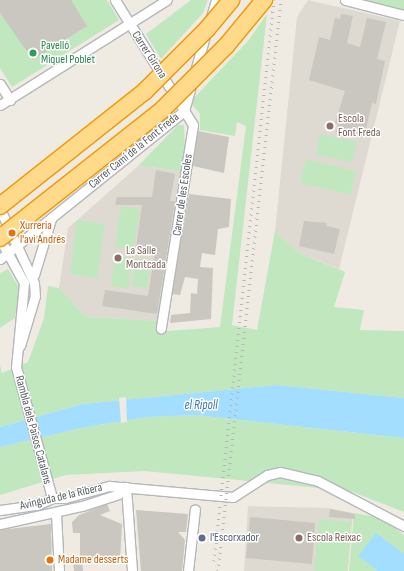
<!DOCTYPE html>
<html>
<head>
<meta charset="utf-8">
<style>
  body { margin:0 }
  #map { position:relative; width:404px; height:571px; overflow:hidden; background:#efebe3; font-family:"Sofia Sans Condensed",sans-serif }
  div>[style] { position:absolute }
  .education>* { inset:0; background:#dfdad1 }
  .green>* { inset:0; background:#c1e7be }
  .water>* { inset:0; background:#a3ddff }
  .pier>* { inset:0; background:#efebe3 }
  .building>* { inset:0; background:#cac6c0 }
  .roads { filter:drop-shadow(1px 0 #b4b7bb) drop-shadow(-1px 0 #b4b7bb) drop-shadow(0 1px #b4b7bb) drop-shadow(0 -1px #b4b7bb) }
  .street>* { height:9px; margin:-4.5px; padding:0 4.5px; transform-origin:4.5px; border-radius:4.5px; background:#fff }
  .rail>* { height:3px; margin-top:-1.5px; transform-origin:0; background:repeating-linear-gradient(90deg,#b4b5b5 0 1px,transparent 0 6px) }
  .bridges { filter:drop-shadow(1px 0 #f29700) drop-shadow(-1px 0 #f29700) drop-shadow(0 1px #f29700) drop-shadow(0 -1px #f29700) }
  .highway-bridge>* { height:16px; margin:-8px; padding:0 8px; transform-origin:8px; border-radius:8px; background:#ffda8a }
  .dots>* { width:11px; height:11px; translate:-50% -50%; box-sizing:border-box; border:2px solid #fff; border-radius:50% }
  span { translate:-50% -50%; white-space:nowrap; text-align:center; line-height:1.15; -webkit-text-stroke:3px #fff; paint-order:stroke }
  .leisure-label { font-size:12px; color:#27864d }
  .left { translate:0 -50%; text-align:left }
  .street-label { font-size:12px; color:#5b6064 }
  .education-label { font-size:12px; color:#785e54 }
  .food-label { font-size:12px; color:#c56008 }
  .service-label { font-size:12px; color:#4e5e75 }
  .water-label { font-size:13px; color:#3979ad; font-style:italic }
</style>
</head>
<body>
<div id="map">
  <div class="education">
    <div style="clip-path:polygon(308px 0,400px 21px,339px 269px,299px 253px,275px 231px,297px 17px)"></div>
    <div style="clip-path:polygon(138px 166px,186px 171px,163px 321px,86px 317px,59px 288px,68px 228px)"></div>
    <div style="clip-path:polygon(248px 506px,328px 508px,353px 513px,348px 571px,244px 571px)"></div>
  </div>
  <div class="green">
    <div style="clip-path:polygon(0 0,107px 0,119px 20px,12px 87px,0 68px)"></div>
    <div style="clip-path:polygon(191px 0,208px 0,203px 13px,161px 59px,146px 34px)"></div>
    <div style="clip-path:polygon(369px 0,404px 0,404px 10px,369px 1px)"></div>
    <div style="clip-path:polygon(267px 14px,232px 325px,257px 330px,275px 231px,299px 253px,345px 272px,334px 307px,364px 310px,360px 330px,404px 331px,404px 398px,277px 385px,83px 404px,0 427px,0 365px,2px 373px,28px 362px,44px 318px,48px 286px,59px 288px,86px 317px,163px 321px,155px 332px,220px 327px,246px 126px,237px 122px,235px 136px,200px 130px,200px 114px,190px 102px,248px 41px)"></div>
    <div style="clip-path:polygon(178px 125px,184px 125px,186px 171px,138px 166px)"></div>
    <div style="clip-path:polygon(320px 134px,357px 142px,352px 162px,316px 154px)"></div>
    <div style="clip-path:polygon(306px 159px,356px 171px,350px 195px,300px 183px)"></div>
    <div style="clip-path:polygon(121px 206px,140px 209px,134px 249px,115px 247px)"></div>
    <div style="clip-path:polygon(77px 220px,105px 224px,97px 278px,70px 274px)"></div>
    <div style="clip-path:polygon(115px 256px,132px 258px,128px 289px,111px 286px)"></div>
    <div style="clip-path:polygon(136px 258px,151px 260px,147px 288px,132px 286px)"></div>
    <div style="clip-path:polygon(8px 269px,20px 289px,15px 318px,0 328px,0 273px)"></div>
    <div style="clip-path:polygon(196px 415px,404px 438px,404px 512px,350px 491px,145px 471px,66px 475px,0 495px,0 447px,86px 427px,147px 417px)"></div>
    <div style="clip-path:polygon(354px 513px,382px 518px,404px 535px,404px 571px,349px 571px)"></div>
    <div style="clip-path:polygon(319px 519px,351px 522px,347px 571px,314px 571px)"></div>
  </div>
  <div class="water">
    <div style="clip-path:polygon(277px 385px,404px 398px,404px 438px,196px 415px,147px 417px,86px 427px,0 447px,0 427px,83px 404px)"></div>
    <div style="clip-path:polygon(376px 533px,404px 554px,404px 571px,378px 571px,358px 556px)"></div>
  </div>
  <div class="pier">
    <div style="clip-path:polygon(126px 397px,127px 422px,121px 423px,119px 398px)"></div>
  </div>
  <div class="building">
    <div style="clip-path:polygon(0 0,71px 0,87px 26px,33px 60px,0 13px)"></div>
    <div style="clip-path:polygon(341px 14px,353px 16px,347px 43px,360px 47px,367px 18px,386px 22px,377px 59px,385px 61px,376px 104px,372px 103px,364px 138px,336px 132px,338px 124px,335px 123px,345px 91px,309px 80px,319px 37px,330px 40px,335px 18px,340px 19px)"></div>
    <div style="clip-path:polygon(198px 131px,229px 137px,224px 173px,193px 166px)"></div>
    <div style="clip-path:polygon(156px 170px,175px 174px,170px 201px,175px 201px,157px 314px,102px 306px,105px 290px,148px 296px,155px 251px,136px 248px,142px 205px,115px 205px,117px 197px,152px 197px)"></div>
    <div style="clip-path:polygon(189px 194px,231px 199px,229px 227px,218px 229px,215px 255px,202px 253px,200px 267px,213px 268px,211px 319px,170px 323px,171px 315px,190px 313px,191px 293px,197px 294px,198px 279px,185px 277px,180px 295px,172px 294px)"></div>
    <div style="clip-path:polygon(304px 221px,327px 223px,326px 226px,340px 229px,334px 254px,299px 246px)"></div>
    <div style="clip-path:polygon(107px 504px,110px 511px,100px 515px,122px 524px,120px 560px,80px 558px,80px 533px,73px 533px,72px 522px,79px 515px)"></div>
    <div style="clip-path:polygon(330px 509px,355px 514px,355px 519px,329px 517px)"></div>
    <div style="clip-path:polygon(136px 510px,188px 514px,186px 532px,178px 532px,185px 540px,182px 571px,141px 571px)"></div>
    <div style="clip-path:polygon(250px 517px,315px 523px,312px 564px,246px 558px)"></div>
    <div style="clip-path:polygon(51px 524px,52px 571px,0 571px,0 530px)"></div>
    <div style="clip-path:polygon(82px 561px,83px 571px,74px 571px,73px 562px)"></div>
  </div>
  <div class="roads">
    <div class="street">
      <div style="left:115px;top:0;width:147px;rotate:58deg"></div>
      <div style="left:193px;top:125px;width:206px;rotate:99deg"></div>
      <div style="left:345px;top:0;width:61px;rotate:14.3deg"></div>
      <div style="left:210px;top:20px;width:21px;rotate:-73deg"></div>
      <div style="left:0;top:84px;width:19px;rotate:58deg"></div>
      <div style="left:0;top:105px;width:197px;rotate:-32.2deg"></div>
      <div style="left:0;top:209px;width:81px;rotate:65.3deg"></div>
      <div style="left:34px;top:283px;width:13px;rotate:86deg"></div>
      <div style="left:35px;top:296px;width:52px;rotate:106.7deg"></div>
      <div style="left:0;top:239px;width:50px;rotate:61.4deg"></div>
      <div style="left:24px;top:283px;width:84px;rotate:95.4deg"></div>
      <div style="left:16px;top:367px;width:136px;rotate:74.6deg"></div>
      <div style="left:0;top:259px;width:236px;rotate:-38.8deg"></div>
      <div style="left:184px;top:111px;width:78px;rotate:-74.4deg"></div>
      <div style="left:34px;top:275px;width:59px;rotate:-73.1deg"></div>
      <div style="left:126px;top:487px;width:84px;rotate:85.9deg"></div>
      <div style="left:0;top:510px;width:37px;rotate:-8deg"></div>
      <div style="left:37px;top:505px;width:17px;rotate:-25deg"></div>
      <div style="left:52px;top:498px;width:13px"></div>
      <div style="left:65px;top:498px;width:46px;rotate:-15.3deg"></div>
      <div style="left:109px;top:486px;width:124px;rotate:5.1deg"></div>
      <div style="left:233px;top:497px;width:40px;rotate:-32.9deg"></div>
      <div style="left:267px;top:475px;width:13px;rotate:-13deg"></div>
      <div style="left:280px;top:472px;width:39px;rotate:13deg"></div>
      <div style="left:318px;top:481px;width:97px;rotate:27.6deg"></div>
      <div style="left:56px;top:514px;width:57px;rotate:87deg"></div>
      <div style="left:0;top:524px;width:84px;rotate:-12.4deg"></div>
      <div style="left:82px;top:506px;width:38px;rotate:-18deg"></div>
      <div style="left:118px;top:494px;width:9px;rotate:-54deg"></div>
      <div style="left:188px;top:571px;width:62px;rotate:-83.6deg"></div>
    </div>
  </div>
  <div class="rail">
    <div style="left:214px;top:561px;width:564px;rotate:-83.9deg"></div>
    <div style="left:218px;top:571px;width:574px;rotate:-83.7deg"></div>
  </div>
  <div class="bridges">
    <div class="highway-bridge">
      <div style="left:0;top:206px;width:184px;rotate:-38.4deg"></div>
      <div style="left:144px;top:92px;width:89px;rotate:-45deg"></div>
      <div style="left:207px;top:29px;width:38px;rotate:-50deg"></div>
      <div style="left:0;top:238px;width:206px;rotate:-38.3deg"></div>
      <div style="left:162px;top:110px;width:91px;rotate:-45deg"></div>
      <div style="left:226px;top:46px;width:60px;rotate:-50.4deg"></div>
    </div>
  </div>
  <div class="dots">
    <div style="left:33px;top:53px;background:#2e9e5b"></div>
    <div style="left:330px;top:126px;background:#8d6e63"></div>
    <div style="left:12px;top:233px;background:#e8710a"></div>
    <div style="left:118px;top:258px;background:#8d6e63"></div>
    <div style="left:202px;top:538px;background:#5c6f8a"></div>
    <div style="left:299px;top:538px;background:#8d6e63"></div>
    <div style="left:50px;top:560px;background:#e8710a"></div>
  </div>
  <div class="leisure-label">
    <span class="left" style="left:41px;top:53px">Pavelló<br>Miquel Poblet</span>
  </div>
  <div class="street-label">
    <span style="left:149px;top:55px;rotate:57deg">Carrer Girona</span>
    <span style="left:134px;top:151px;rotate:-39deg">Carrer Camí de la Font Freda</span>
    <span style="left:183px;top:195px;rotate:-82deg">Carrer de les Escoles</span>
    <span style="left:33px;top:430px;rotate:75deg">Rambla dels Països Catalans</span>
    <span style="left:61px;top:497px;rotate:-13deg">Avinguda de la Ribera</span>
  </div>
  <div class="education-label">
    <span class="left" style="left:338px;top:126px">Escola<br>Font Freda</span>
    <span class="left" style="left:126px;top:258px">La Salle<br>Montcada</span>
    <span class="left" style="left:307px;top:538px">Escola Reixac</span>
  </div>
  <div class="food-label">
    <span class="left" style="left:20px;top:233px">Xurreria<br>l'avi Andrés</span>
    <span class="left" style="left:58px;top:560px">Madame desserts</span>
  </div>
  <div class="service-label">
    <span class="left" style="left:210px;top:538px">l'Escorxador</span>
  </div>
  <div class="water-label">
    <span style="left:201px;top:405px">el Ripoll</span>
  </div>
</div>
</body>
</html>
